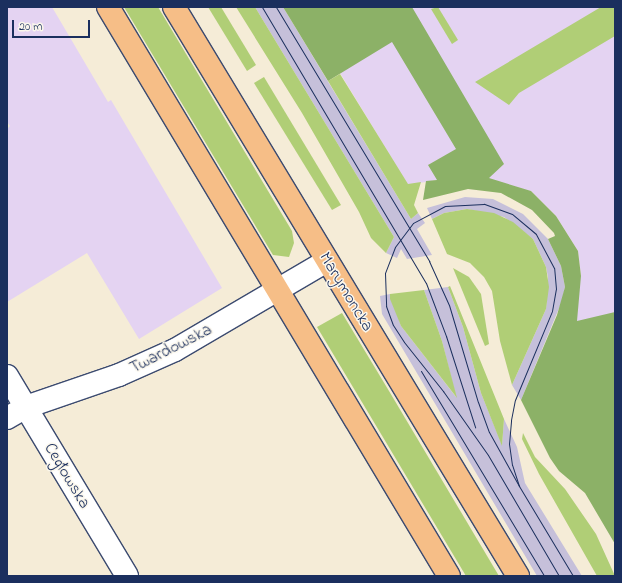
<!DOCTYPE html>
<html>
<head>
<meta charset="utf-8">
<style>
  body { margin:0 }
  #map { position:relative; width:622px; height:583px; overflow:hidden; background:#f5ecd7; font-family:"Indie Flower",sans-serif }
  div>[style] { position:absolute }
  .built>* { inset:0; background:#e4d3f2 }
  .industrial>* { inset:0; background:#c6c0da }
  .green>* { inset:0; background:#b0ce76 }
  .forest>* { inset:0; background:#8cb167 }
  .roads { filter:drop-shadow(1px 0 #3c4b70) drop-shadow(-1px 0 #3c4b70) drop-shadow(0 1px #3c4b70) drop-shadow(0 -1px #3c4b70) }
  .minor>* { height:22px; margin:-11px; padding:0 11px; transform-origin:11px; border-radius:11px; background:#fff }
  .major>* { height:22px; margin:-11px; padding:0 11px; transform-origin:11px; border-radius:11px; background:#f6be87 }
  .tram>* { height:1px; margin:-0.5px; padding:0 0.5px; transform-origin:0.5px; border-radius:0.5px; background:#1b2f5e }
  span { translate:-50% -50%; white-space:nowrap; text-align:center; line-height:1.15; -webkit-text-stroke:3px #fbf7ec; paint-order:stroke }
  .street-label { font-size:17px; color:#1b2f5e }
  .frame { position:absolute; inset:0; border:8px solid #1b2f5e; pointer-events:none }
  .scale { position:absolute; left:12px; top:20px; width:78px; height:18px; box-sizing:border-box; border:2px solid #1b2f5e; border-top:0; padding-left:5px; font-size:12px; line-height:14px; white-space:nowrap; color:#1b2f5e; -webkit-text-stroke:3px #fbf7ec; paint-order:stroke }
</style>
</head>
<body>
<div id="map">
  <div class="built">
    <div style="clip-path:polygon(7px 7px,52px 7px,108px 102px,111px 100px,222px 288px,139px 339px,87px 253px,7px 302px,7px 129px,10px 126px,7px 122px)"></div>
    <div style="clip-path:polygon(300px 7px,615px 7px,615px 530px,537px 402px,581px 276px,578px 251px,556px 216px,531px 191px,437px 180px,408px 185px)"></div>
  </div>
  <div class="industrial">
    <div style="clip-path:polygon(255px 7px,283px 7px,411px 219px,418px 213px,425px 223px,417px 229px,432px 255px,407px 259px,401px 249px,397px 258px,386px 253px,394px 237px)"></div>
    <div style="clip-path:polygon(465px 197px,493px 199px,523px 214px,548px 239px,561px 266px,565px 287px,562px 301px,521px 400px,512px 385px,546px 309px,548px 277px,546px 267px,533px 239px,504px 217px,467px 209px,444px 213px,432px 219px,427px 208px)"></div>
    <div style="clip-path:polygon(448px 287px,463px 327px,481px 393px,502px 445px,504px 419px,517px 447px,525px 483px,582px 576px,537px 576px,382px 314px,380px 296px,390px 294px,401px 326px,456px 397px,442px 341px,424px 290px)"></div>
  </div>
  <div class="green">
    <div style="clip-path:polygon(124px 7px,158px 7px,292px 231px,294px 243px,289px 257px,273px 255px)"></div>
    <div style="clip-path:polygon(208px 7px,221px 7px,256px 65px,247px 71px)"></div>
    <div style="clip-path:polygon(236px 7px,255px 7px,394px 237px,386px 253px,371px 238px,359px 212px,302px 113px)"></div>
    <div style="clip-path:polygon(438px 7px,458px 40px,452px 44px,431px 9px)"></div>
    <div style="clip-path:polygon(601px 7px,615px 7px,615px 36px,519px 93px,509px 105px,475px 82px)"></div>
    <div style="clip-path:polygon(340px 74px,408px 184px,421px 182px,414px 205px,418px 213px,411px 219px,328px 81px)"></div>
    <div style="clip-path:polygon(264px 77px,341px 205px,332px 210px,254px 83px)"></div>
    <div style="clip-path:polygon(467px 209px,494px 213px,513px 222px,533px 239px,546px 267px,549px 287px,546px 309px,512px 385px,500px 341px,492px 291px,484px 277px,470px 263px,447px 254px,432px 219px,444px 213px)"></div>
    <div style="clip-path:polygon(453px 268px,469px 277px,481px 294px,489px 344px,485px 346px)"></div>
    <div style="clip-path:polygon(450px 286px,504px 419px,502px 446px,481px 393px,463px 327px,448px 287px)"></div>
    <div style="clip-path:polygon(424px 290px,442px 341px,457px 398px,401px 326px,390px 299px,390px 294px)"></div>
    <div style="clip-path:polygon(342px 313px,389px 391px,499px 576px,466px 576px,317px 327px)"></div>
    <div style="clip-path:polygon(523px 433px,535px 457px,565px 489px,596px 534px,615px 576px,597px 576px,539px 474px,522px 439px)"></div>
  </div>
  <div class="forest">
    <div style="clip-path:polygon(283px 7px,412px 7px,504px 164px,489px 178px,531px 191px,556px 216px,578px 251px,581px 276px,577px 321px,615px 312px,615px 544px,585px 493px,559px 471px,550px 458px,521px 400px,557px 315px,565px 287px,561px 266px,548px 239px,555px 236px,554px 233px,532px 210px,501px 193px,468px 189px,423px 200px,426px 181px,437px 180px,428px 165px,456px 149px,392px 42px,328px 81px)"></div>
  </div>
  <div class="roads">
    <div class="minor">
      <div style="left:7px;top:376px;width:233px;rotate:59deg"></div>
      <div style="left:7px;top:418px;width:22px;rotate:-30deg"></div>
      <div style="left:26px;top:407px;width:98px;rotate:-19deg"></div>
      <div style="left:119px;top:375px;width:61px;rotate:-24.1deg"></div>
      <div style="left:175px;top:350px;width:176px;rotate:-30.4deg"></div>
    </div>
    <div class="major">
      <div style="left:108px;top:7px;width:663px;rotate:59.07deg"></div>
      <div style="left:174px;top:7px;width:665px;rotate:58.84deg"></div>
    </div>
  </div>
  <div class="tram">
    <div style="left:262px;top:7px;width:321px;rotate:59.3deg"></div>
    <div style="left:426px;top:283px;width:57px;rotate:69.3deg"></div>
    <div style="left:446px;top:336px;width:96px;rotate:72.3deg"></div>
    <div style="left:276px;top:7px;width:297px;rotate:58.9deg"></div>
    <div style="left:429px;top:261px;width:48px;rotate:65.6deg"></div>
    <div style="left:449px;top:305px;width:101px;rotate:73.4deg"></div>
    <div style="left:478px;top:402px;width:32px;rotate:70deg"></div>
    <div style="left:489px;top:432px;width:62px;rotate:60.9deg"></div>
    <div style="left:519px;top:486px;width:105px;rotate:59deg"></div>
    <div style="left:421px;top:371px;width:239px;rotate:59deg"></div>
    <div style="left:519px;top:486px;width:22px;rotate:-108deg"></div>
    <div style="left:512px;top:465px;width:21px;rotate:-98deg"></div>
    <div style="left:509px;top:444px;width:24px;rotate:-85deg"></div>
    <div style="left:511px;top:420px;width:20px;rotate:-79deg"></div>
    <div style="left:515px;top:400px;width:96px;rotate:-67.4deg"></div>
    <div style="left:552px;top:311px;width:22px;rotate:-80deg"></div>
    <div style="left:556px;top:289px;width:21px;rotate:-95deg"></div>
    <div style="left:554px;top:268px;width:38px;rotate:-118deg"></div>
    <div style="left:536px;top:234px;width:31px;rotate:-140deg"></div>
    <div style="left:512px;top:214px;width:30px;rotate:-160deg"></div>
    <div style="left:484px;top:204px;width:39px;rotate:177deg"></div>
    <div style="left:445px;top:206px;width:36px;rotate:152deg"></div>
    <div style="left:413px;top:223px;width:30px;rotate:127deg"></div>
    <div style="left:395px;top:247px;width:28px;rotate:111deg"></div>
    <div style="left:385px;top:273px;width:33px;rotate:88deg"></div>
    <div style="left:386px;top:306px;width:20px;rotate:70deg"></div>
    <div style="left:393px;top:325px;width:20px;rotate:57deg"></div>
    <div style="left:404px;top:342px;width:63px;rotate:51.5deg"></div>
    <div style="left:443px;top:391px;width:78px;rotate:54.9deg"></div>
    <div style="left:488px;top:455px;width:140px;rotate:59.6deg"></div>
  </div>
  <div class="street-label">
    <span style="left:346px;top:292px;rotate:59deg">Marymoncka</span>
    <span style="left:171px;top:349px;rotate:-27deg">Twardowska</span>
    <span style="left:67px;top:476px;rotate:59deg">Cegłowska</span>
  </div>
  <div class="frame"></div>
  <div class="scale">20 m</div>
</div>
</body>
</html>
